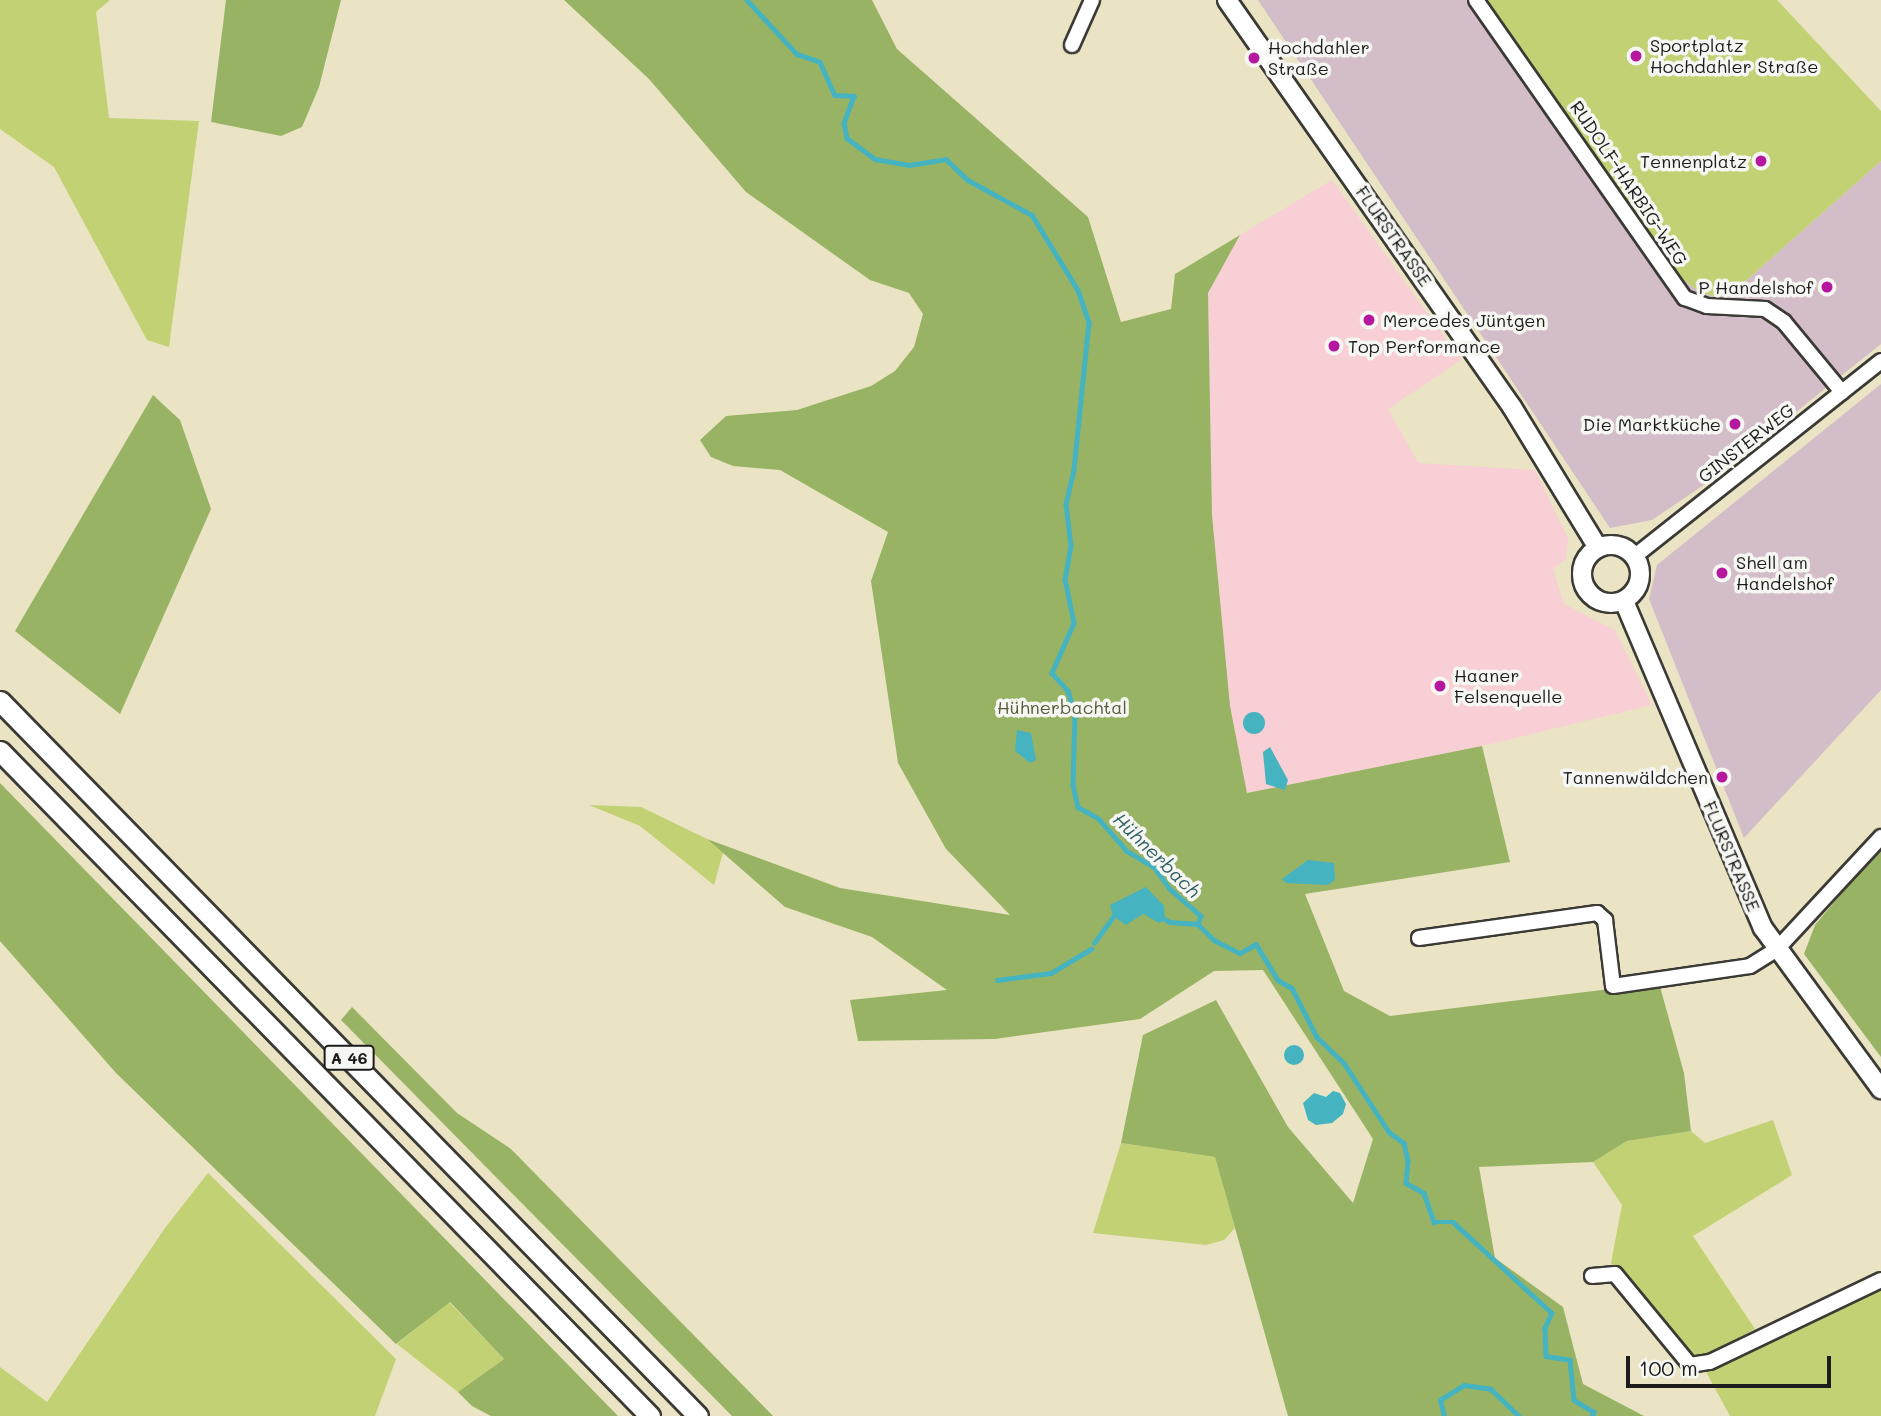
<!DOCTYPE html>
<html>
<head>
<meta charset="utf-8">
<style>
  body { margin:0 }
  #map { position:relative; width:1881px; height:1416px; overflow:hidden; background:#eae4c4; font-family:Mali,sans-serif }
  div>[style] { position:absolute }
  .built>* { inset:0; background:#f7cfd4 }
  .industrial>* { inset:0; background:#d2bdc8 }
  .green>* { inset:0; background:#c2d173 }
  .forest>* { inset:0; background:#99b365 }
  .water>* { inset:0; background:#45b3c0 }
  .round { border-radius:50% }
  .stream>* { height:4.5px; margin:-2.25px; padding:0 2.25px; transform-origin:2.25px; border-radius:2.25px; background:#45b3c0 }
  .roads { filter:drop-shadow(2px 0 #3b3a35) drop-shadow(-2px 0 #3b3a35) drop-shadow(0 2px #3b3a35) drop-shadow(0 -2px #3b3a35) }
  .minor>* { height:14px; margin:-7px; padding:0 7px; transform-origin:7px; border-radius:7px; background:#fff }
  .major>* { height:18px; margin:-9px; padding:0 9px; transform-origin:9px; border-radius:9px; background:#fff }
  .major>.ring { margin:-9px; padding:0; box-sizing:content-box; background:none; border:18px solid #fff; border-radius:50% }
  .highway>* { height:19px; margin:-9.5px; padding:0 9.5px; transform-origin:9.5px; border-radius:9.5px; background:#fff }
  .dots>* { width:19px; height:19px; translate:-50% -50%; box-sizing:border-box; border:4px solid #f6f6f2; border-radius:50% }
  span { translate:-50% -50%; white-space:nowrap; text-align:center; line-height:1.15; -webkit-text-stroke:7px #f6f6f2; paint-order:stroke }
  .shield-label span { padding:2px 5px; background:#f6f6f2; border:2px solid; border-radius:5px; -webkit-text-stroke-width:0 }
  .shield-label { font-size:16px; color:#1c1c1c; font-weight:700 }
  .poi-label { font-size:18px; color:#1c1c1c }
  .left { translate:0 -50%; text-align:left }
  .right { translate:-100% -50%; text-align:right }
  .street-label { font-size:18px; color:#1c1c1c }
  .park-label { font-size:18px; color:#565b3a }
  .water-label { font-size:19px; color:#2e6066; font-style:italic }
  .scale { position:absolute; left:1626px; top:1356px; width:205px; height:32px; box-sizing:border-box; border:4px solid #1c1c1c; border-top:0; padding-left:9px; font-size:21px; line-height:24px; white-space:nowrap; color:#1c1c1c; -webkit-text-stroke:5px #f6f6f2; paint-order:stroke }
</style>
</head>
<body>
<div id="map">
  <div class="built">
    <div style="clip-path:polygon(1332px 180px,1461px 360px,1388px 409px,1414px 455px,1419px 463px,1535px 470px,1568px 538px,1566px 559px,1553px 569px,1564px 604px,1615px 630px,1652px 705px,1482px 746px,1247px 793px,1230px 706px,1212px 515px,1208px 293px,1240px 235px)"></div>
  </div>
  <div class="industrial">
    <div style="clip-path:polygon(1258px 0,1468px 0,1532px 85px,1668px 287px,1681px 278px,1701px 293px,1719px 297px,1732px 293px,1881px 161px,1881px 344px,1708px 482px,1652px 520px,1610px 528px)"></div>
    <div style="clip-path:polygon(1881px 384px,1881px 690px,1744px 838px,1649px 599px,1657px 565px)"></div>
  </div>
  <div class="green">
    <div style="clip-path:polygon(0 0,110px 0,96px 12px,109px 118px,199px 121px,169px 347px,147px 340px,54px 167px,0 129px)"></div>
    <div style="clip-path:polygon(1484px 0,1777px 0,1881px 111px,1881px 161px,1732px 293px,1719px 297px,1701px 293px,1681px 278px)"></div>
    <div style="clip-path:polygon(589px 805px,641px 807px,707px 839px,723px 853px,714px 885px,640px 826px)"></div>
    <div style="clip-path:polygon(1773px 1120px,1792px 1175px,1693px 1236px,1755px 1329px,1704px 1357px,1688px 1355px,1611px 1263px,1622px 1205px,1593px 1162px,1627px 1141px,1691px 1131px,1705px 1143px)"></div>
    <div style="clip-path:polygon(1121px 1143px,1215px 1157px,1235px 1228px,1224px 1240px,1206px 1245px,1093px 1233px)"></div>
    <div style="clip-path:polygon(208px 1173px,396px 1359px,375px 1416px,0 1416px,0 1367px,47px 1402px,165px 1228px)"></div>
    <div style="clip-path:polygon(1881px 1284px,1881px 1416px,1730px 1416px,1705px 1370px)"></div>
    <div style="clip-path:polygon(449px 1302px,504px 1359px,458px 1392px,397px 1344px)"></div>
  </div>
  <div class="forest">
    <div style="clip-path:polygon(226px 0,341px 0,319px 87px,302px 127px,281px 136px,211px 122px)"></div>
    <div style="clip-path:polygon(564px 0,872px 0,897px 49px,1088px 217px,1121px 322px,1171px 309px,1175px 274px,1240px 235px,1208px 293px,1212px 515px,1230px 706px,1247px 793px,1482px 746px,1510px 862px,1305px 894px,1344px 991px,1390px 1016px,1659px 983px,1684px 1073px,1691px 1131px,1627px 1141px,1593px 1162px,1479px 1167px,1495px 1258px,1563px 1307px,1583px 1384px,1644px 1416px,1288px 1416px,1215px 1157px,1121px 1143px,1143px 1035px,1216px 1000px,1288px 1127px,1353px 1203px,1373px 1139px,1263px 970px,1214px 971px,1140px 1019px,995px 1039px,858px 1041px,850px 1000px,947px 990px,872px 937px,785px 907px,707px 839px,840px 888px,1010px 915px,946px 849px,898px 763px,871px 581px,888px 532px,780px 470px,733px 466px,711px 457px,700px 440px,726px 416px,797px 410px,871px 386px,895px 371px,914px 347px,923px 314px,909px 293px,870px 280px,746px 192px,649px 79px)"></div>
    <div style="clip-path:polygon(153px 395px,180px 420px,211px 509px,120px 714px,15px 631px)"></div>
    <div style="clip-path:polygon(0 783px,618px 1416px,491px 1416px,472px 1406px,458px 1392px,504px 1359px,450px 1302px,396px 1344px,116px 1073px,0 941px)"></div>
    <div style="clip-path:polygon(1881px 847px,1881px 1057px,1804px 954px,1815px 925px)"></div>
    <div style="clip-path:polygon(352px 1007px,457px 1113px,511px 1149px,773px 1416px,732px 1416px,341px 1020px)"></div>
  </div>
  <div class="water">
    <div class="round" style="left:1243px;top:712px;width:22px;height:22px"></div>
    <div style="clip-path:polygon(1017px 730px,1031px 733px,1036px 760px,1030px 763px,1015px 751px)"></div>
    <div style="clip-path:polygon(1270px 747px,1288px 780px,1285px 790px,1266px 784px,1263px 752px)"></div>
    <div style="clip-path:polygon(1308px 860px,1334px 863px,1335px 880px,1328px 885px,1286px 883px,1282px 879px)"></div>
    <div style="clip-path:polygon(1146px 887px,1164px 906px,1165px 920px,1159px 923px,1143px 914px,1126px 925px,1113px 916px,1110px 905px)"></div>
    <div class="round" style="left:1284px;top:1045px;width:20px;height:20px"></div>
    <div style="clip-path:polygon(1333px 1091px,1340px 1093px,1346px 1104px,1343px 1114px,1332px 1123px,1316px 1125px,1308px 1120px,1303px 1103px,1314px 1093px,1326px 1097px)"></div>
  </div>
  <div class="stream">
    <div style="left:747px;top:0;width:74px;rotate:47.2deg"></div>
    <div style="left:797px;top:54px;width:24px;rotate:19deg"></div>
    <div style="left:820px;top:62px;width:36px;rotate:66deg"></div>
    <div style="left:835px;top:95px;width:19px;rotate:3deg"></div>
    <div style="left:854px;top:96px;width:29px;rotate:110deg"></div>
    <div style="left:844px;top:123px;width:15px;rotate:79deg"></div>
    <div style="left:847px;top:138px;width:35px;rotate:37deg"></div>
    <div style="left:875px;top:159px;width:35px;rotate:10deg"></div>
    <div style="left:909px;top:165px;width:37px;rotate:-9deg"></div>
    <div style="left:946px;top:159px;width:30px;rotate:44deg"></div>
    <div style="left:968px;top:180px;width:73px;rotate:28.7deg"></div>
    <div style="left:1032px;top:215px;width:88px;rotate:58.5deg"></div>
    <div style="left:1078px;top:290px;width:34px;rotate:71deg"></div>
    <div style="left:1089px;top:322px;width:149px;rotate:95.8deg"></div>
    <div style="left:1074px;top:470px;width:35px;rotate:103deg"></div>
    <div style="left:1066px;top:504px;width:42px;rotate:83.2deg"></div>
    <div style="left:1071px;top:546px;width:34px;rotate:100deg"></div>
    <div style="left:1065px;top:579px;width:45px;rotate:78.4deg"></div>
    <div style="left:1074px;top:623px;width:55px;rotate:113.7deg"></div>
    <div style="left:1052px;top:673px;width:24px;rotate:48deg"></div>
    <div style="left:1068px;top:691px;width:24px;rotate:73deg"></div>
    <div style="left:1075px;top:714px;width:71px;rotate:91.6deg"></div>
    <div style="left:1073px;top:785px;width:23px;rotate:77deg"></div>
    <div style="left:1078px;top:807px;width:23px;rotate:29deg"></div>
    <div style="left:1098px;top:818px;width:44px;rotate:48.7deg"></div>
    <div style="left:1127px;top:851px;width:31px;rotate:31deg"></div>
    <div style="left:1154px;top:867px;width:27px;rotate:54deg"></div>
    <div style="left:1170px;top:889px;width:41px;rotate:41.1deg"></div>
    <div style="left:1201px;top:916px;width:9px;rotate:111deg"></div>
    <div style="left:1198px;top:924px;width:23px;rotate:45deg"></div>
    <div style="left:1214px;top:940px;width:29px;rotate:27deg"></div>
    <div style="left:1240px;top:953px;width:18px;rotate:-29deg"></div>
    <div style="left:1256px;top:944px;width:42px;rotate:58.6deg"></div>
    <div style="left:1278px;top:980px;width:16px;rotate:30deg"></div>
    <div style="left:1292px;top:988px;width:55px;rotate:63deg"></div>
    <div style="left:1317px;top:1037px;width:37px;rotate:44deg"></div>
    <div style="left:1344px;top:1063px;width:82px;rotate:56.9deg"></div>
    <div style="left:1389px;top:1132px;width:19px;rotate:36deg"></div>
    <div style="left:1404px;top:1143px;width:18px;rotate:77deg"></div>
    <div style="left:1408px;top:1161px;width:22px;rotate:95deg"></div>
    <div style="left:1406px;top:1183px;width:21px;rotate:29deg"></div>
    <div style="left:1424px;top:1193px;width:31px;rotate:71deg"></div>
    <div style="left:1434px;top:1222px;width:19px"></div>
    <div style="left:1453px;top:1222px;width:134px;rotate:42.6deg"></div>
    <div style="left:1552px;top:1313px;width:17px;rotate:115deg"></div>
    <div style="left:1545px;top:1328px;width:28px;rotate:88deg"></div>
    <div style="left:1546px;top:1356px;width:24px;rotate:9deg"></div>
    <div style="left:1570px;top:1360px;width:40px;rotate:84.3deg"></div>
    <div style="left:1574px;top:1400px;width:23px;rotate:31deg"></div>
    <div style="left:1594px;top:1412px;width:4px;rotate:117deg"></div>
    <div style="left:1161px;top:917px;width:10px;rotate:29deg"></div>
    <div style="left:1170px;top:922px;width:28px;rotate:4deg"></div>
    <div style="left:1094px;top:943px;width:37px;rotate:-54deg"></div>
    <div style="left:997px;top:980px;width:54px;rotate:-7.4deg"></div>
    <div style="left:1051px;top:973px;width:47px;rotate:-31deg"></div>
    <div style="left:1444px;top:1416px;width:16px;rotate:-104deg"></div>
    <div style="left:1440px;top:1400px;width:28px;rotate:-32deg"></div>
    <div style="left:1464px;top:1385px;width:27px;rotate:8deg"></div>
    <div style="left:1491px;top:1389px;width:39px;rotate:44deg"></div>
  </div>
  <div class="roads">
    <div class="minor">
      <div style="left:1476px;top:0;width:364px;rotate:55deg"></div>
      <div style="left:1685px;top:298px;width:23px;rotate:20deg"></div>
      <div style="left:1707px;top:306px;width:58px;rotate:3deg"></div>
      <div style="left:1765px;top:309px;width:23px;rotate:34deg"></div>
      <div style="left:1784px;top:322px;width:91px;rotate:50.4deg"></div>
      <div style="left:1072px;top:45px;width:49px;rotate:-66deg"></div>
      <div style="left:1635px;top:556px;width:314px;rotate:-38.4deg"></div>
      <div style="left:1419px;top:938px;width:180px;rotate:-8deg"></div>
      <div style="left:1597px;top:913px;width:11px;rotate:41deg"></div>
      <div style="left:1605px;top:920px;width:66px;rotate:83.1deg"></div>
      <div style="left:1613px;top:986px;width:138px;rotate:-8.3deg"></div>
      <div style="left:1750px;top:966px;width:32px;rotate:-32deg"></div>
      <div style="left:1777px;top:949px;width:153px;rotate:-47.1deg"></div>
      <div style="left:1592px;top:1276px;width:23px;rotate:-5deg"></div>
      <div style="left:1615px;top:1274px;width:118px;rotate:50.5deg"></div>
      <div style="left:1690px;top:1365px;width:20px;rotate:-9deg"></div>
      <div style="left:1710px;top:1362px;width:190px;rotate:-25.6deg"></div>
    </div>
    <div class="major">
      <div style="left:1227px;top:0;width:497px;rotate:55deg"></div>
      <div style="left:1512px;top:407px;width:165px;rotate:58.6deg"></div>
      <div class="ring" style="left:1582px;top:545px;width:40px;height:40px"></div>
      <div style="left:1624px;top:601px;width:355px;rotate:67deg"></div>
      <div style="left:1763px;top:928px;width:200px;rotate:53.8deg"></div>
    </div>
    <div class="highway">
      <div style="left:0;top:701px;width:999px;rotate:45.69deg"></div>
      <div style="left:0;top:751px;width:930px;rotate:45.65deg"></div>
    </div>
  </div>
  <div class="dots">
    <div style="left:1636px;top:56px;background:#b5179e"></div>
    <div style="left:1254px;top:58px;background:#b5179e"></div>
    <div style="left:1761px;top:161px;background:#b5179e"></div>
    <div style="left:1827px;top:287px;background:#b5179e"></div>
    <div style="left:1369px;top:320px;background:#b5179e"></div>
    <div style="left:1334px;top:346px;background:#b5179e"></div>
    <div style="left:1735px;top:424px;background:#b5179e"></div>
    <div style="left:1722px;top:573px;background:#b5179e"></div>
    <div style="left:1440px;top:686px;background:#b5179e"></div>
    <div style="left:1722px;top:777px;background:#b5179e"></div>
  </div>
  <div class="shield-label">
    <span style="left:349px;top:1058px">A 46</span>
  </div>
  <div class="poi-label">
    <span class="left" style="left:1650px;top:56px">Sportplatz<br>Hochdahler Straße</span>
    <span class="left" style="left:1268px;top:58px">Hochdahler<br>Straße</span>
    <span class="right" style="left:1747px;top:161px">Tennenplatz</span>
    <span class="right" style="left:1813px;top:287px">P Handelshof</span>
    <span class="left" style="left:1383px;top:320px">Mercedes Jüntgen</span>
    <span class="left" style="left:1348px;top:346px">Top Performance</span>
    <span class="right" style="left:1721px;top:424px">Die Marktküche</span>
    <span class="left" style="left:1736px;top:573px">Shell am<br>Handelshof</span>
    <span class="left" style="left:1454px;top:686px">Haaner<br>Felsenquelle</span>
    <span class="right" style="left:1708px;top:777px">Tannenwäldchen</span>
  </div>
  <div class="street-label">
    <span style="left:1629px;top:183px;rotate:56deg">RUDOLF-HARBIG-WEG</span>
    <span style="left:1394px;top:236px;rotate:55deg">FLURSTRASSE</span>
    <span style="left:1746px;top:443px;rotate:-38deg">GINSTERWEG</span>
    <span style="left:1732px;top:856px;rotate:67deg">FLURSTRASSE</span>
  </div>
  <div class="park-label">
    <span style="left:1062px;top:707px">Hühnerbachtal</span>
  </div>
  <div class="water-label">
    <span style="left:1157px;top:855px;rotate:44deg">Hühnerbach</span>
  </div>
  <div class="scale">100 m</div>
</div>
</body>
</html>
